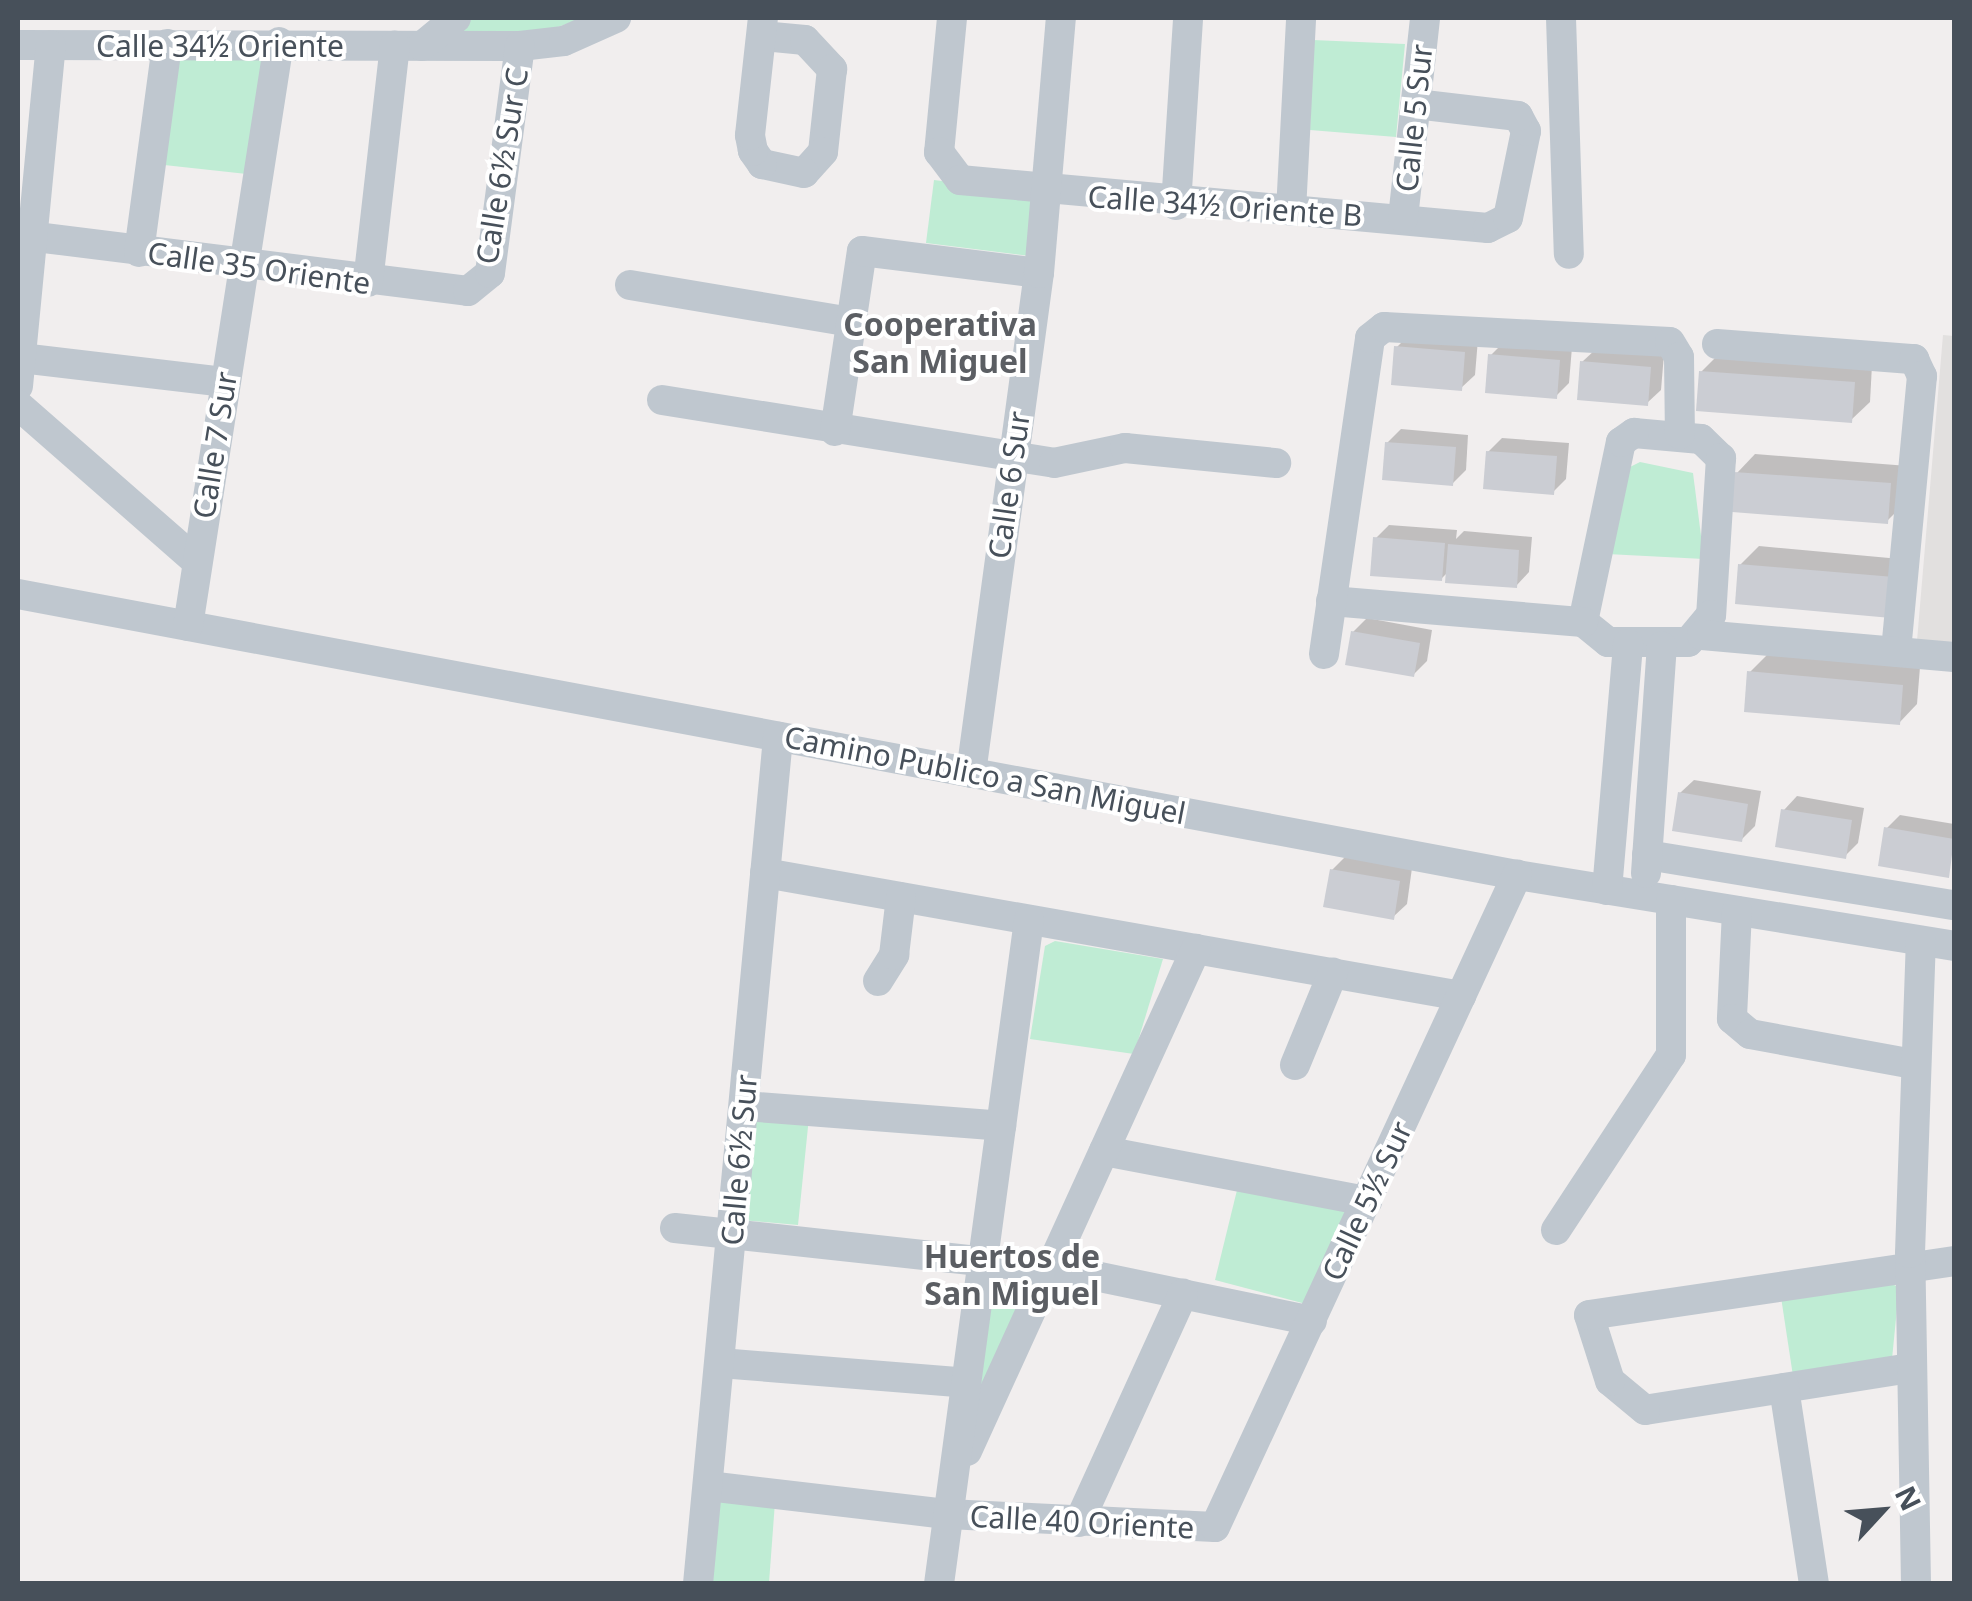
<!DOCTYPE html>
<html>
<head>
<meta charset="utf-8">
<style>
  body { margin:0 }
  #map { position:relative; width:1972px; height:1601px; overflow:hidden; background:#f1eeee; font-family:"Noto Sans",sans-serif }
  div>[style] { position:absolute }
  .education>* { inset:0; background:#e2e0df }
  .green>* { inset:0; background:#bfecd4 }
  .shadow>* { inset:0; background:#0003 }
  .building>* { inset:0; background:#cbcdd3 }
  .minor>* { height:30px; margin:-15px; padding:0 15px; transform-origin:15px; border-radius:15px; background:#bfc7cf }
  span { translate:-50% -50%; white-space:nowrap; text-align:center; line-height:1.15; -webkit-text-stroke:8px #fff; paint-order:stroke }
  .street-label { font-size:30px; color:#47505a }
  .neighbourhood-label { font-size:32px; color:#5b5e63; font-weight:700 }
  .frame { position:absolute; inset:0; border:20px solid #47505a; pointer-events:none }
  .north { position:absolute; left:1832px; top:1461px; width:100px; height:100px; -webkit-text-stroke:8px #fff; paint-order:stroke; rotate:64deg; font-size:28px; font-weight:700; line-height:40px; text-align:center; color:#47505a }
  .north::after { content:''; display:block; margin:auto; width:35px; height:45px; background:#47505a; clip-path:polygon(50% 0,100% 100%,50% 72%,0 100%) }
</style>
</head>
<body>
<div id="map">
  <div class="education">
    <div style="clip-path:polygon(1943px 335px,1954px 336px,1954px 644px,1917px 641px)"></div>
  </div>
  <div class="green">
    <div style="clip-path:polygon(472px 18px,583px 18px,544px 32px,453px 31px)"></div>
    <div style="clip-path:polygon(1313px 40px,1405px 44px,1396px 137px,1310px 130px)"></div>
    <div style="clip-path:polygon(270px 44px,257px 175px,155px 164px,171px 46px)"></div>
    <div style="clip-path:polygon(934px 180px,1038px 193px,1030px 256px,926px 243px)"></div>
    <div style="clip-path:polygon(1640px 462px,1693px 473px,1704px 559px,1607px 554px,1628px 468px)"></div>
    <div style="clip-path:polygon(1055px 941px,1163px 959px,1134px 1054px,1030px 1039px,1045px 946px)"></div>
    <div style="clip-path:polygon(755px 1112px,809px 1117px,798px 1225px,741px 1220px)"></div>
    <div style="clip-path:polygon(1238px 1186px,1350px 1202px,1306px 1304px,1215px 1280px)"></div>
    <div style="clip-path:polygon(1886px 1280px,1899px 1288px,1892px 1359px,1793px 1376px,1781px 1297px)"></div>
    <div style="clip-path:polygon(1000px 1282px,1027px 1297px,972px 1411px,990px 1293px)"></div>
    <div style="clip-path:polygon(712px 1494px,775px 1502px,769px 1583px,704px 1584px)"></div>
  </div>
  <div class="shadow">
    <div style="clip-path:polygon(1410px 334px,1478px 339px,1475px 375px,1461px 388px,1396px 348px)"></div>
    <div style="clip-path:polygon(1504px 342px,1572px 347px,1569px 383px,1556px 396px,1491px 355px)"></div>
    <div style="clip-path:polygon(1596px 349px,1664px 354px,1661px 390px,1647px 403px,1582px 362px)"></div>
    <div style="clip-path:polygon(1720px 353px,1872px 365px,1870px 402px,1851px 420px,1701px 372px)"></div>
    <div style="clip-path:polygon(1401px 429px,1468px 435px,1466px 470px,1452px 484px,1387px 443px)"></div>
    <div style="clip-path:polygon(1502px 438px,1569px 443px,1566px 479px,1553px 492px,1488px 452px)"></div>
    <div style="clip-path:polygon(1755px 454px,1908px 466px,1905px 503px,1887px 521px,1737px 473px)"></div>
    <div style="clip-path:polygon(1389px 525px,1457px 530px,1456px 539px,1464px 531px,1532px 537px,1529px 572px,1516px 586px,1448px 572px,1441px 579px,1376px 538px)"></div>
    <div style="clip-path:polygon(1759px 546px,1911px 560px,1890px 615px,1740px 565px)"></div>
    <div style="clip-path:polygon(1367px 618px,1432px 630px,1427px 661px,1413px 675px,1353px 632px)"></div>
    <div style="clip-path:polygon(1768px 654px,1920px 667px,1917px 704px,1899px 723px,1750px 672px)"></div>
    <div style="clip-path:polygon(1694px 780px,1761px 791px,1755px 826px,1741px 840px,1680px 793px)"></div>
    <div style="clip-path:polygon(1797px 796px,1864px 808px,1858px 843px,1845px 856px,1784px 810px)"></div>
    <div style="clip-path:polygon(1900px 815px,1954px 824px,1948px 875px,1887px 828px)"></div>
    <div style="clip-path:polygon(1346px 856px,1412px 868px,1407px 904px,1393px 917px,1332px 870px)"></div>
  </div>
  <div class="building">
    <div style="clip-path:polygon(1394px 346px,1465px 352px,1462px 391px,1391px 385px)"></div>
    <div style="clip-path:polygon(1488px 354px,1560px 360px,1557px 399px,1485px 393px)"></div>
    <div style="clip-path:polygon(1580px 361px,1651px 367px,1648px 406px,1577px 400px)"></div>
    <div style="clip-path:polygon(1699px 371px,1855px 382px,1852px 423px,1696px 411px)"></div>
    <div style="clip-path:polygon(1385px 442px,1456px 447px,1453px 486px,1382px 480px)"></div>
    <div style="clip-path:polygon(1486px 451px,1557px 456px,1554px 495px,1483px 489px)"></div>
    <div style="clip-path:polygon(1734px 472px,1891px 483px,1888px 524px,1732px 512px)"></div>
    <div style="clip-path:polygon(1373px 537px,1445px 543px,1442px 581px,1370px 576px)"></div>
    <div style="clip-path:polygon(1448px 544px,1519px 550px,1517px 588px,1445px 583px)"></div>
    <div style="clip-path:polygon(1738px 564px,1894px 577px,1891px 618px,1735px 604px)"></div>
    <div style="clip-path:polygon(1351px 631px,1420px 643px,1414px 677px,1345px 665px)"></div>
    <div style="clip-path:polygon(1747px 671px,1903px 685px,1900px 725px,1744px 712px)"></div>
    <div style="clip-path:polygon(1678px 792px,1748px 804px,1742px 842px,1672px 831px)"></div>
    <div style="clip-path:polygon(1781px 809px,1852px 820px,1846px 859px,1775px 847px)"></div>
    <div style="clip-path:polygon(1884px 827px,1954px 839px,1949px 878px,1878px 866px)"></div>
    <div style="clip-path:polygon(1330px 869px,1400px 881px,1394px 920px,1323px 907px)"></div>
  </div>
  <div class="minor">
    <div style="left:952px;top:18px;width:135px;rotate:95.5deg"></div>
    <div style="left:939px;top:152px;width:35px;rotate:53deg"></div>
    <div style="left:960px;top:180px;width:530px;rotate:5.19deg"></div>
    <div style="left:1488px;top:228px;width:22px;rotate:-27deg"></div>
    <div style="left:1508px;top:218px;width:89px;rotate:-78.3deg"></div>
    <div style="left:1526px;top:131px;width:17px;rotate:-118deg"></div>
    <div style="left:1518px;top:116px;width:103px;rotate:-173.3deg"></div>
    <div style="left:1561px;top:18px;width:236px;rotate:88.1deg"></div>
    <div style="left:762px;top:36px;width:43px;rotate:5.3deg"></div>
    <div style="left:805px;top:40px;width:40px;rotate:47deg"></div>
    <div style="left:832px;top:69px;width:83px;rotate:96.2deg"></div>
    <div style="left:823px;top:152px;width:28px;rotate:132deg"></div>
    <div style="left:804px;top:173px;width:43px;rotate:-167.9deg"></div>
    <div style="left:762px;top:164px;width:16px;rotate:-125deg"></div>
    <div style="left:753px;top:151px;width:16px;rotate:-101deg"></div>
    <div style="left:750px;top:135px;width:118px;rotate:-83.7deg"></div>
    <div style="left:18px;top:45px;width:502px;rotate:0.11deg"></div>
    <div style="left:520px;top:46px;width:44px;rotate:-6.5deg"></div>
    <div style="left:564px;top:41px;width:57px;rotate:-23.9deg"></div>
    <div style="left:422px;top:46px;width:44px;rotate:-39.5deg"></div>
    <div style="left:1176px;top:205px;width:187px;rotate:-86.3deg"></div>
    <div style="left:1291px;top:211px;width:193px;rotate:-87deg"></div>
    <div style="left:1403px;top:218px;width:201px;rotate:-83.7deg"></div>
    <div style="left:36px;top:237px;width:435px;rotate:7.1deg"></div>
    <div style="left:468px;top:291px;width:28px;rotate:-39deg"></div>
    <div style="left:490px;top:273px;width:229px;rotate:-82.5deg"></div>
    <div style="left:139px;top:252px;width:210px;rotate:-82.3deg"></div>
    <div style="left:368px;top:282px;width:238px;rotate:-83.5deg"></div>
    <div style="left:630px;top:285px;width:224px;rotate:9.5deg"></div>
    <div style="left:1717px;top:344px;width:198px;rotate:4.4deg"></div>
    <div style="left:1914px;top:359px;width:19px;rotate:65deg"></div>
    <div style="left:1922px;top:376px;width:277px;rotate:95.4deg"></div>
    <div style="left:21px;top:358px;width:204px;rotate:6.7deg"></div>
    <div style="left:18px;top:386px;width:342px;rotate:-84.5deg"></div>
    <div style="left:662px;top:400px;width:397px;rotate:9.1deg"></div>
    <div style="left:1054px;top:463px;width:73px;rotate:-11.9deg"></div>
    <div style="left:1125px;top:448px;width:152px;rotate:5.7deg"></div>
    <div style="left:18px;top:405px;width:237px;rotate:41.2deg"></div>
    <div style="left:835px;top:431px;width:182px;rotate:-81.5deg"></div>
    <div style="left:862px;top:251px;width:178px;rotate:7.1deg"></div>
    <div style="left:1634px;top:433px;width:67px;rotate:5.1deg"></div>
    <div style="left:1701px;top:439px;width:28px;rotate:44deg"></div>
    <div style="left:1721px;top:458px;width:157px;rotate:93.6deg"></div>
    <div style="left:1711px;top:615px;width:35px;rotate:130deg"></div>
    <div style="left:1688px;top:642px;width:80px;rotate:180deg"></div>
    <div style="left:1608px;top:642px;width:32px;rotate:-141deg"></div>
    <div style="left:1583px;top:622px;width:184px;rotate:-78.1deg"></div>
    <div style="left:1621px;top:442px;width:16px;rotate:-35deg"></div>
    <div style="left:18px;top:594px;width:1525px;rotate:10.62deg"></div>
    <div style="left:1517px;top:875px;width:443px;rotate:9.2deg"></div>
    <div style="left:1331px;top:601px;width:253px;rotate:4.8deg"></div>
    <div style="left:188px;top:626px;width:591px;rotate:-81.14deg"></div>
    <div style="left:1702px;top:635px;width:253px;rotate:5deg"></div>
    <div style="left:1324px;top:654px;width:319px;rotate:-81.7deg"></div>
    <div style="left:1370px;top:338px;width:18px;rotate:-38deg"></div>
    <div style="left:1384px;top:327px;width:286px;rotate:3deg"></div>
    <div style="left:1670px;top:342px;width:17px;rotate:59deg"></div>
    <div style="left:1679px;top:357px;width:77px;rotate:89.3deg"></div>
    <div style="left:971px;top:773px;width:505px;rotate:-82.26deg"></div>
    <div style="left:1039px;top:273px;width:256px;rotate:-85.1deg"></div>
    <div style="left:1647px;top:855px;width:311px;rotate:9.3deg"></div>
    <div style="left:765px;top:873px;width:707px;rotate:10.02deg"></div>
    <div style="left:1646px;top:873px;width:227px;rotate:-86deg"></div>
    <div style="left:1607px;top:890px;width:247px;rotate:-85.1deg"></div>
    <div style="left:1737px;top:911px;width:108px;rotate:92.7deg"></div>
    <div style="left:1732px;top:1019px;width:23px;rotate:40deg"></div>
    <div style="left:1750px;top:1034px;width:166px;rotate:10.4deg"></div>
    <div style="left:878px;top:981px;width:31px;rotate:-58deg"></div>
    <div style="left:894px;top:955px;width:58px;rotate:-83.1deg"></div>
    <div style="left:1295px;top:1065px;width:100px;rotate:-67.6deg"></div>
    <div style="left:744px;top:1106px;width:258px;rotate:4.4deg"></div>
    <div style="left:1104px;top:1151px;width:268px;rotate:10.8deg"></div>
    <div style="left:675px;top:1228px;width:398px;rotate:6.2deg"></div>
    <div style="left:1071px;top:1271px;width:246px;rotate:11.7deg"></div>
    <div style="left:1556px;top:1230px;width:209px;rotate:-56.7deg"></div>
    <div style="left:1671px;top:1055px;width:155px;rotate:-90deg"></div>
    <div style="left:720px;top:1363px;width:247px;rotate:4.6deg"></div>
    <div style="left:1910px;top:1368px;width:268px;rotate:171deg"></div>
    <div style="left:1645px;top:1410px;width:45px;rotate:-140.4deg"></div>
    <div style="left:1610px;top:1381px;width:69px;rotate:-107.7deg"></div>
    <div style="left:1589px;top:1315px;width:369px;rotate:-8.4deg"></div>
    <div style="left:1784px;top:1388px;width:198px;rotate:81.3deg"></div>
    <div style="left:967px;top:1451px;width:552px;rotate:-65.48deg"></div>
    <div style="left:708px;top:1486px;width:242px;rotate:6.7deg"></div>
    <div style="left:948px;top:1514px;width:267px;rotate:2.8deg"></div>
    <div style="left:1215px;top:1527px;width:719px;rotate:-65.15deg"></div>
    <div style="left:1079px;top:1522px;width:251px;rotate:-65.5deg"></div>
    <div style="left:698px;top:1584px;width:851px;rotate:-84.6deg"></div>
    <div style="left:939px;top:1584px;width:670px;rotate:-82.28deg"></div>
    <div style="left:1916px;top:1584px;width:331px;rotate:-91deg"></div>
    <div style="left:1910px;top:1253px;width:312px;rotate:-88deg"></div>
  </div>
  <div class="street-label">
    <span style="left:220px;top:46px">Calle 34½ Oriente</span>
    <span style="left:1414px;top:118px;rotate:-84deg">Calle 5 Sur</span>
    <span style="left:502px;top:166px;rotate:-81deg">Calle 6½ Sur C</span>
    <span style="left:1225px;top:206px;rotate:4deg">Calle 34½ Oriente B</span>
    <span style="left:259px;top:268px;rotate:8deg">Calle 35 Oriente</span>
    <span style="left:215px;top:445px;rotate:-81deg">Calle 7 Sur</span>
    <span style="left:1009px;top:485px;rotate:-82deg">Calle 6 Sur</span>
    <span style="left:985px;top:775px;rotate:11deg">Camino Publico a San Miguel</span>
    <span style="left:739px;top:1160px;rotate:-85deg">Calle 6½ Sur</span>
    <span style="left:1367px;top:1201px;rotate:-65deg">Calle 5½ Sur</span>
    <span style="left:1082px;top:1522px;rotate:3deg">Calle 40 Oriente</span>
  </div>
  <div class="neighbourhood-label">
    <span style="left:940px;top:343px">Cooperativa<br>San Miguel</span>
    <span style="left:1012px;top:1275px">Huertos de<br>San Miguel</span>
  </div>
  <div class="frame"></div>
  <div class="north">N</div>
</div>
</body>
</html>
